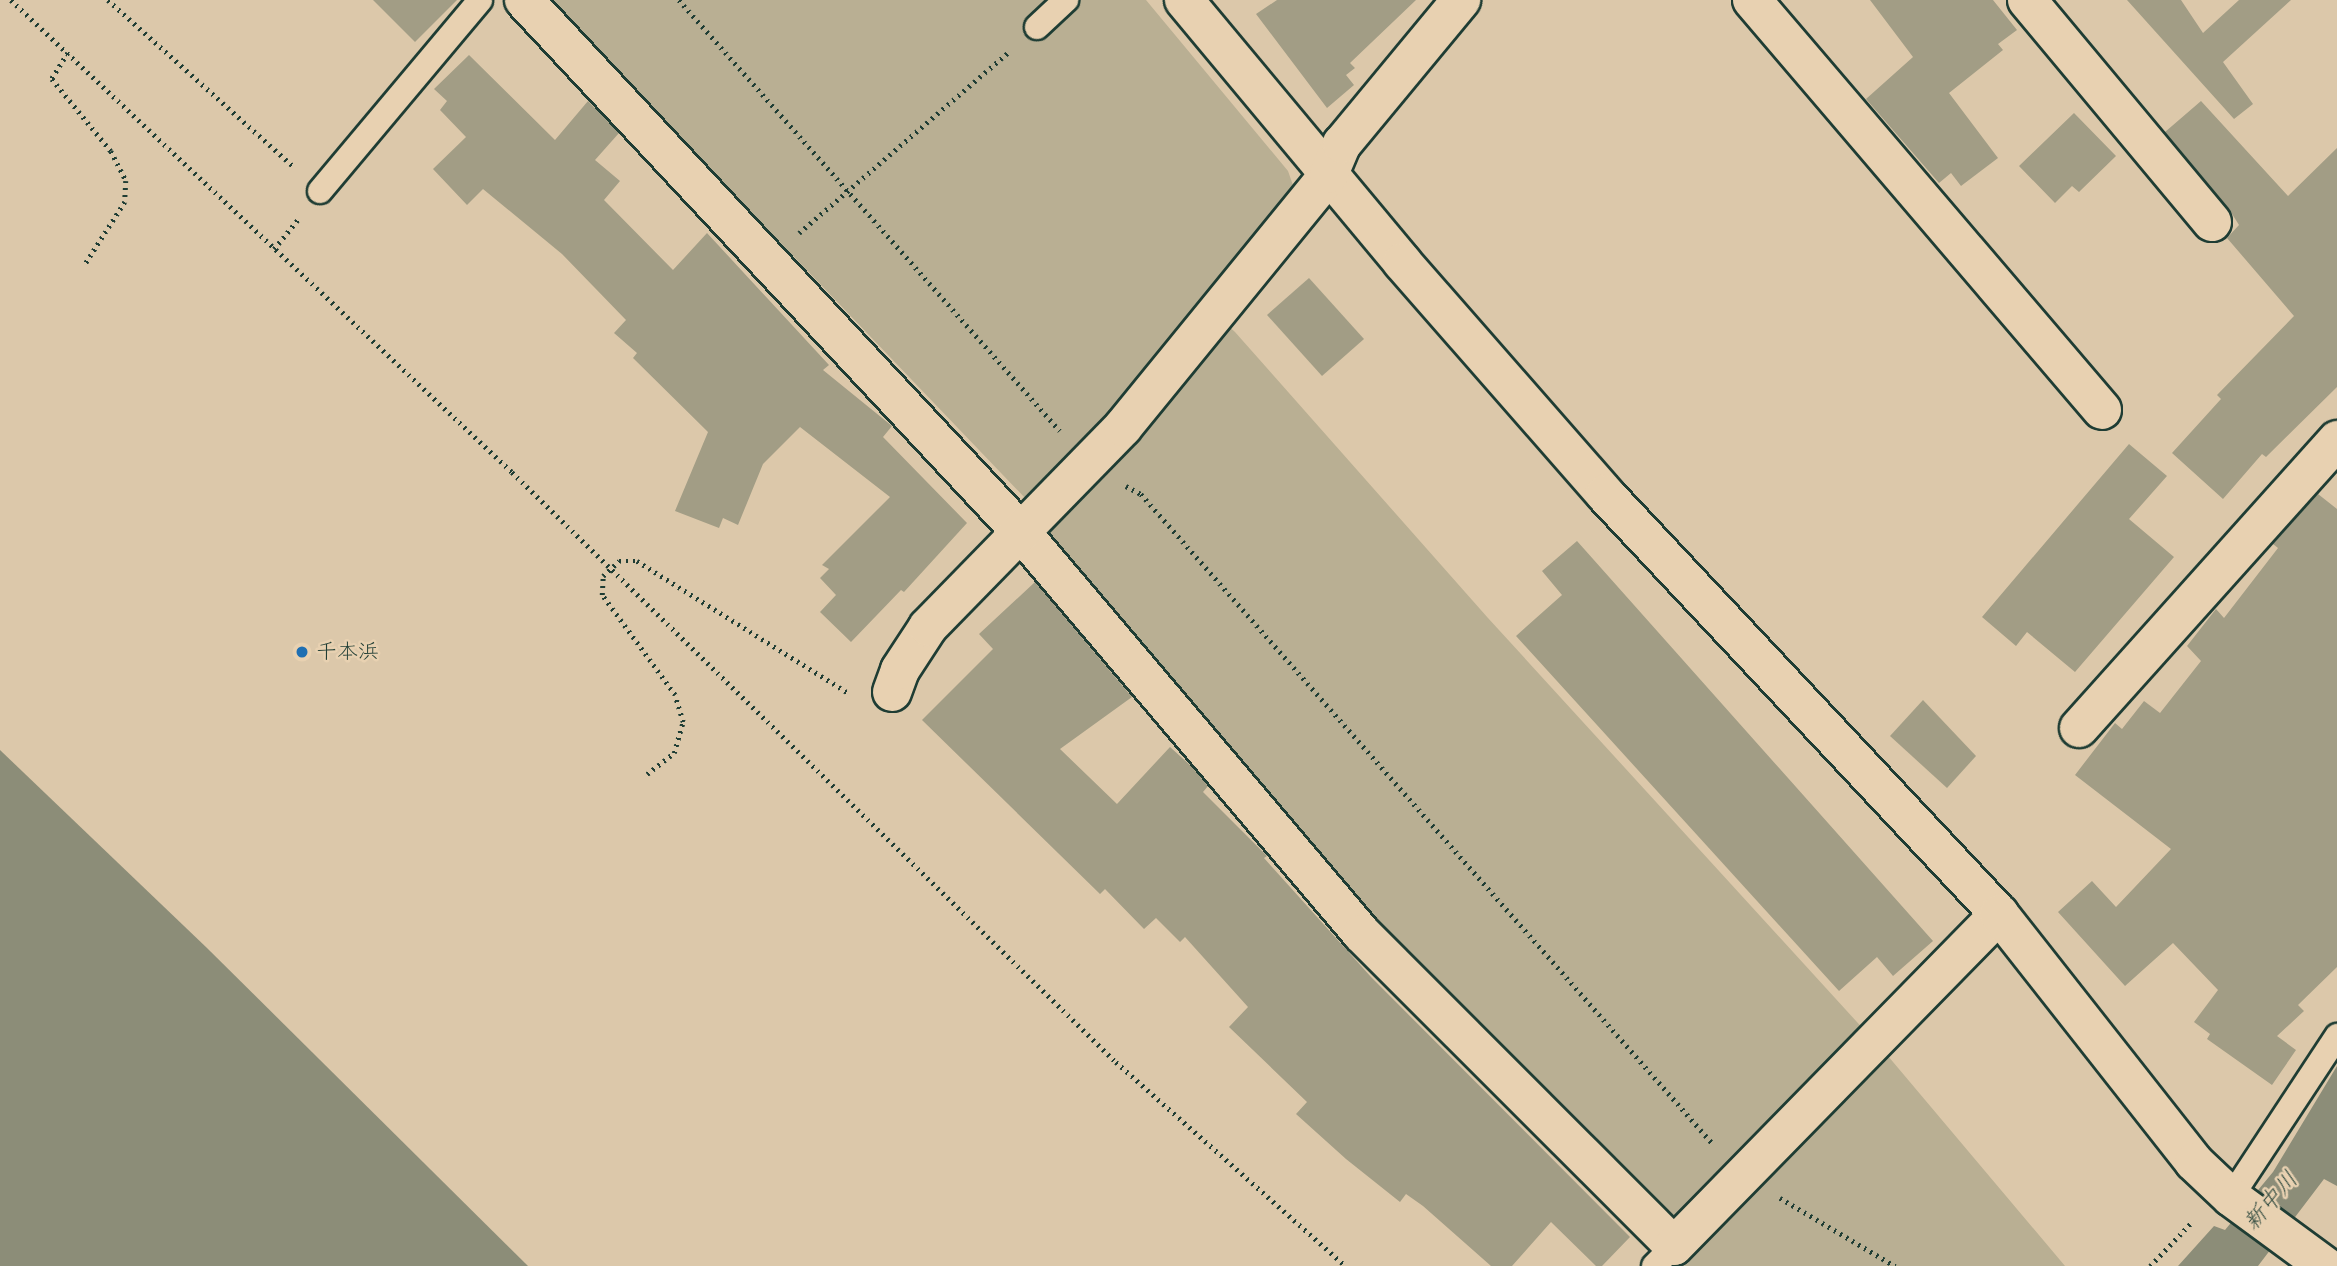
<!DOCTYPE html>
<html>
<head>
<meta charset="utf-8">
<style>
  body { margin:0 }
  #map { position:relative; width:2337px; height:1266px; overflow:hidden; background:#dcc8aa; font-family:"Balsamiq Sans","Klee One",sans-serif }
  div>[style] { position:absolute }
  .green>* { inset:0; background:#b9af93 }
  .water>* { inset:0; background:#8c8d78 }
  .building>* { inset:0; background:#a29d85 }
  .path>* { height:4.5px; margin-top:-2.25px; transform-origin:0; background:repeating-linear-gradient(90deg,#1f3d34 0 2px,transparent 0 7px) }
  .roads { filter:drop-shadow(2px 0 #1f3d34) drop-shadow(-2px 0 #1f3d34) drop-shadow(0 2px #1f3d34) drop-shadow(0 -2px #1f3d34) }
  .service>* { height:24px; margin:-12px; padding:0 12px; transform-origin:12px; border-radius:12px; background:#e8d1b1 }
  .minor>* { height:38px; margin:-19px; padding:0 19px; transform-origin:19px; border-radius:19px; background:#e8d1b1 }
  .dots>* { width:19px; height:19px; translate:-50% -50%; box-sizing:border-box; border:4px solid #e8d1b1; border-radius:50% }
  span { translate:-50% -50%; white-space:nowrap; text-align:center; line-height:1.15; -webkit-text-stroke:5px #e8d1b1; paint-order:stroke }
  .poi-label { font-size:21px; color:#1f3d34 }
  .left { translate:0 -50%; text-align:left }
  .water-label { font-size:23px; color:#2f493e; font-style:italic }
</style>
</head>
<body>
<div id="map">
  <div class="green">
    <div style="clip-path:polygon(548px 0,1146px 0,1288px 171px,1295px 191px,1200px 300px,1235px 332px,1488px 618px,1888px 1056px,2065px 1266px,1682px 1266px,1699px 1247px,1407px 959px,1052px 544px,1049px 523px)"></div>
  </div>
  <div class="water">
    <div style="clip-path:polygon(0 750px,207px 948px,528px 1266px,0 1266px)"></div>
    <div style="clip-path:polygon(2337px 1066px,2337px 1186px,2324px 1179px,2258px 1266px,2178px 1266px,2214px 1226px,2225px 1230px,2273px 1172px)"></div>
  </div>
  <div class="building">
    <div style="clip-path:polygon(373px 0,457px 0,415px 42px)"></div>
    <div style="clip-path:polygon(1277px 0,1416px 0,1350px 63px,1355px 68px,1346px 75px,1354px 85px,1327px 108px,1256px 14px)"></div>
    <div style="clip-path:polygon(1870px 0,1993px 0,2017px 30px,1998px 44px,2003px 50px,1949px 93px,1998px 158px,1961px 186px,1951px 173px,1939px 183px,1866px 99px,1913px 57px)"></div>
    <div style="clip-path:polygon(2127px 0,2181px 0,2203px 33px,2239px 0,2291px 0,2223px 62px,2253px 104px,2234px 119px)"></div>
    <div style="clip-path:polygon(469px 55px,555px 140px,588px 101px,619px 133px,595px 160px,620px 181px,604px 200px,673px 270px,707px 233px,829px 365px,823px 370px,892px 426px,883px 437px,967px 523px,904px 592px,901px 590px,851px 642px,820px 612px,836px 595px,820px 578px,829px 569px,822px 565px,890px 497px,800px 427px,763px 464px,738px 525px,723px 518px,719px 528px,675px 511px,708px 432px,633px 358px,637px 353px,614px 333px,626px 320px,562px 254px,483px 189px,467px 205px,433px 169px,466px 137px,440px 110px,447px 101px,434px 89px)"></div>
    <div style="clip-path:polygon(2201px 101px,2288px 196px,2337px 148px,2337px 387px,2266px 457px,2262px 454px,2223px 499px,2172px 453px,2221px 399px,2217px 395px,2294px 316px,2227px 238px,2239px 225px,2229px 209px,2165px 132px)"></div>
    <div style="clip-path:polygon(2074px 113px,2116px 156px,2079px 192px,2072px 186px,2055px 203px,2019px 166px)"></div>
    <div style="clip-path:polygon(1309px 278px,1364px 339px,1322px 376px,1267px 315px)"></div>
    <div style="clip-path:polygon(2129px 444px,2167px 476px,2129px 519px,2174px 557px,2075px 672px,2027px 632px,2016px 646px,1982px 617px)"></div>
    <div style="clip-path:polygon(2318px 494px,2337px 509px,2337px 967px,2298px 1005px,2304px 1011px,2277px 1036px,2296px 1050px,2272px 1085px,2207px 1039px,2210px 1034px,2194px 1022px,2218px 990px,2173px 943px,2125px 986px,2058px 912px,2092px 881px,2116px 907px,2171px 849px,2075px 775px,2115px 723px,2122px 729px,2144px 701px,2160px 713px,2201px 661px,2187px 646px,2216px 609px,2224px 618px,2278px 548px,2273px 544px)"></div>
    <div style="clip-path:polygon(1577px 541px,1933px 941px,1893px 976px,1877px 957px,1839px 991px,1516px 636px,1562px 595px,1542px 571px)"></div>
    <div style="clip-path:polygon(1035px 582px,1132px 697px,1060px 749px,1117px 804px,1170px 747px,1191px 766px,1208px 786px,1203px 792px,1267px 856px,1264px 858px,1371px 977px,1630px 1237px,1602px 1266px,1596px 1266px,1551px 1222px,1512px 1266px,1491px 1266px,1423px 1206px,1406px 1194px,1400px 1202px,1346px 1159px,1296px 1114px,1307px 1102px,1229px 1027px,1248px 1007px,1185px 937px,1180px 942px,1156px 918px,1144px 929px,1105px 889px,1100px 894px,922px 720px,993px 649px,979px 634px)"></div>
    <div style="clip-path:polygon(1923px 700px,1976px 756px,1947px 788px,1890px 736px)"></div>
  </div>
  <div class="path">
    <div style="left:11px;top:0;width:688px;rotate:43.29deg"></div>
    <div style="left:512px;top:472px;width:844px;rotate:44.33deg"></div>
    <div style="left:1116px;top:1062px;width:307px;rotate:41.6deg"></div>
    <div style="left:108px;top:0;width:250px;rotate:41.9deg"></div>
    <div style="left:679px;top:0;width:575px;rotate:48.52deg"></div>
    <div style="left:68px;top:53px;width:31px;rotate:122deg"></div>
    <div style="left:52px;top:79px;width:93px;rotate:50.7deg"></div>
    <div style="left:111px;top:151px;width:34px;rotate:63deg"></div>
    <div style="left:126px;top:181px;width:21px;rotate:93deg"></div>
    <div style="left:125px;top:202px;width:76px;rotate:122.6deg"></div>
    <div style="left:799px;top:233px;width:279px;rotate:-40.8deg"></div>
    <div style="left:274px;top:249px;width:38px;rotate:-51deg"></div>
    <div style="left:1126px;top:486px;width:17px;rotate:28deg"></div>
    <div style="left:1141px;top:494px;width:867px;rotate:48.65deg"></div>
    <div style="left:647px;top:774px;width:34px;rotate:-38deg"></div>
    <div style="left:674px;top:753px;width:32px;rotate:-74deg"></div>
    <div style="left:683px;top:722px;width:28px;rotate:-107deg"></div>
    <div style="left:675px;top:695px;width:124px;rotate:-126.1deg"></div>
    <div style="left:602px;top:595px;width:19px;rotate:-87deg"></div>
    <div style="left:603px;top:576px;width:22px;rotate:-43deg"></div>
    <div style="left:619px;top:561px;width:18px"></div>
    <div style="left:637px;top:561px;width:251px;rotate:32deg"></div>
    <div style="left:1780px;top:1198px;width:134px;rotate:30.6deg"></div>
    <div style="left:2150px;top:1266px;width:61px;rotate:-46.3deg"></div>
  </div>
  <div class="roads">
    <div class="service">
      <div style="left:1037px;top:27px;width:40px;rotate:-43deg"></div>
      <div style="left:320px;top:191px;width:249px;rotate:-50deg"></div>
      <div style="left:2231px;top:1197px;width:193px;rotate:-56.6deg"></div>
      <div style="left:1654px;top:1266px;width:28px;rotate:-45deg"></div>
    </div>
    <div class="minor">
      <div style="left:524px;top:0;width:728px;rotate:46.95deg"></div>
      <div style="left:1021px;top:532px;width:527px;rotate:49.69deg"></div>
      <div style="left:1362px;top:934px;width:441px;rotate:45deg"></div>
      <div style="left:1674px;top:1246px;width:465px;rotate:-45.6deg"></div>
      <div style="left:1184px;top:0;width:341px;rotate:50.2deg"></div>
      <div style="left:1402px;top:262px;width:308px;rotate:48.8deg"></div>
      <div style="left:1605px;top:494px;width:576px;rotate:46.83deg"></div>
      <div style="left:1999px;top:914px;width:315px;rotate:51.8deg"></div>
      <div style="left:2194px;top:1162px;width:51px;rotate:43.4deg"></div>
      <div style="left:2231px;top:1197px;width:117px;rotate:36.3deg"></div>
      <div style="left:1752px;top:0;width:539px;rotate:49.51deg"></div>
      <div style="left:2027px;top:0;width:289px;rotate:50.2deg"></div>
      <div style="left:892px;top:692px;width:23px;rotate:-70deg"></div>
      <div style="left:900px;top:670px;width:51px;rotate:-56.9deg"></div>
      <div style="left:928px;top:627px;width:279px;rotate:-45.7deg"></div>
      <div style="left:1123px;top:427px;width:326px;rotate:-50.8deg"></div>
      <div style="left:1329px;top:174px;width:33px;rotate:-67deg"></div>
      <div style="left:1342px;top:144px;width:187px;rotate:-50.4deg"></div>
      <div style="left:2079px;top:728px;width:387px;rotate:-48.1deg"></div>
    </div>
  </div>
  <div class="dots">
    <div style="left:302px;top:652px;background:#1f6fb2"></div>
  </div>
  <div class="poi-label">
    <span class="left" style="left:316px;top:652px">千本浜</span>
  </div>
  <div class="water-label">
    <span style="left:2271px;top:1201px;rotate:-49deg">新中川</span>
  </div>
</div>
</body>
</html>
